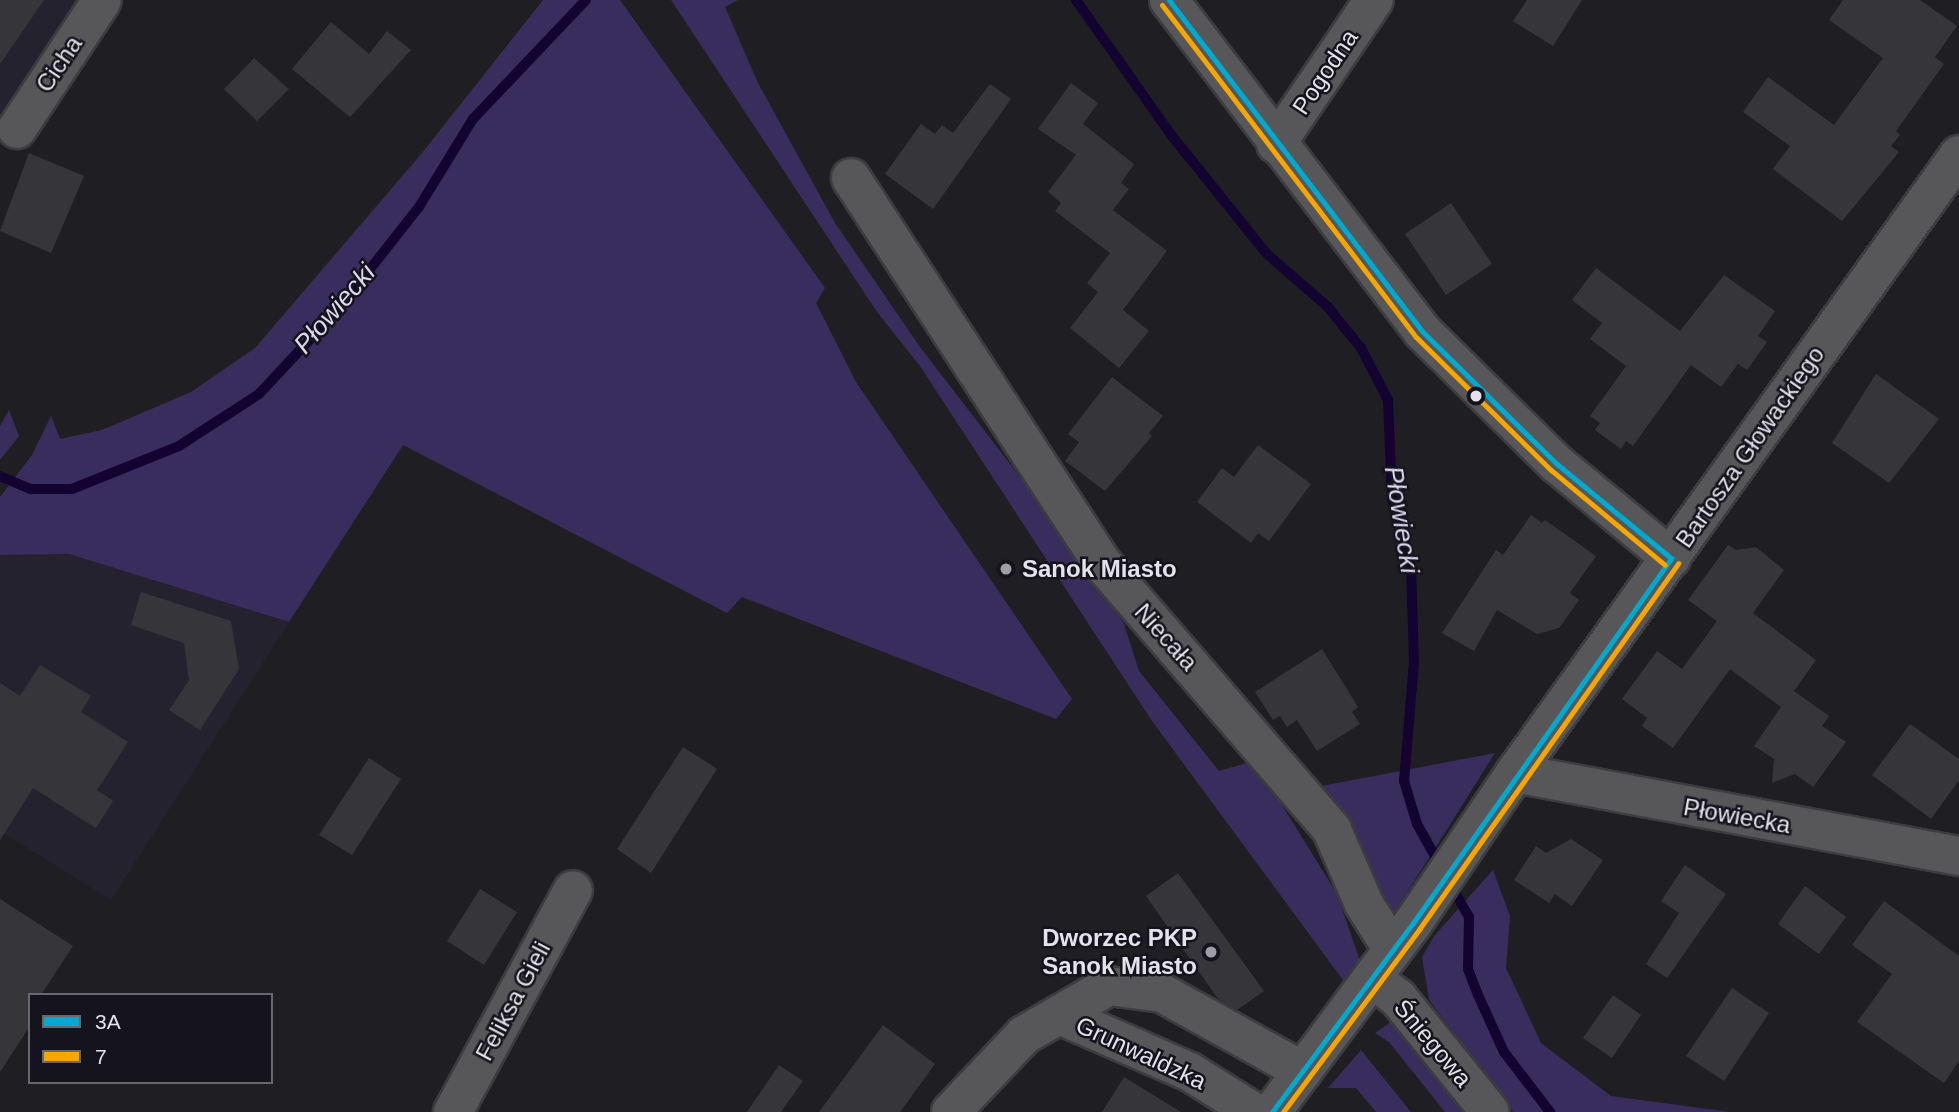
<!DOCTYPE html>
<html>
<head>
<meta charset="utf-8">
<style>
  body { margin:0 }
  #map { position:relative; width:1959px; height:1112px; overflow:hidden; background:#1f1f23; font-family:Helvetica,sans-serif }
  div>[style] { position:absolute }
  .built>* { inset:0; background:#24222f }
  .green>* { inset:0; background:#382d5d }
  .stream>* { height:10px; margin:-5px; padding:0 5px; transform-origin:5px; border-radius:5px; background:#130331 }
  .building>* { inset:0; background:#36363a }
  .roads { filter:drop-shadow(2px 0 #3d3d40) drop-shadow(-2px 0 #3d3d40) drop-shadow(0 2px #3d3d40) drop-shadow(0 -2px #3d3d40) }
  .street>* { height:38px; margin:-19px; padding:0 19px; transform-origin:19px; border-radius:19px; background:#57575a }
  .bus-1>* { height:5px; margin:-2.5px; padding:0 2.5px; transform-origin:2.5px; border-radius:2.5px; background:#00a9ce }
  .bus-2>* { height:5px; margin:-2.5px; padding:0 2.5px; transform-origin:2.5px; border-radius:2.5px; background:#f7a600 }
  .dots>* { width:19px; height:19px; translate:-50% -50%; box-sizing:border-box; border:4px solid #15131c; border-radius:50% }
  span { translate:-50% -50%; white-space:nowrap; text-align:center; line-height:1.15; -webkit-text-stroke:5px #15131c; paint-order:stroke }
  .street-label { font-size:24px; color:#e4e3e9 }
  .poi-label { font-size:24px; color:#e4e3e9; font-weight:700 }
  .left { translate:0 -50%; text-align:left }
  .right { translate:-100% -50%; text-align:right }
  .water-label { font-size:26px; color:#dcd9ef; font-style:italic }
  .legend { position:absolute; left:28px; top:993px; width:245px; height:91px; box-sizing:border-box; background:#15131c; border:2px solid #68666e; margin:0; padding:9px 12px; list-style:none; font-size:21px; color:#e4e3e9 }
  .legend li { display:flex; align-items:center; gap:14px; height:35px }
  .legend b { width:35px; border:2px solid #68666e }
</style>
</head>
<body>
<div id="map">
  <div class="built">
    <div style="clip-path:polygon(0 0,84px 0,35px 72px,0 139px)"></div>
    <div style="clip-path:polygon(69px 554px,289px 622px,111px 900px,0 831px,0 555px)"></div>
  </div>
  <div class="green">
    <div style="clip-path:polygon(543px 0,620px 0,825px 288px,816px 303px,856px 382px,1072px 699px,1056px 719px,742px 597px,727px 613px,403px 445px,289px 622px,69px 554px,0 555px,0 497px,32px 455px,51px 416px,60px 439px,102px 430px,191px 392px,255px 348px,422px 153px)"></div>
    <div style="clip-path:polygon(671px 0,738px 0,725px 7px,758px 83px,835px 223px,920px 347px,1084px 560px,1124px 624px,1139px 671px,1219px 771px,1247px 763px,1261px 771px,1337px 894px,1360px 961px,1343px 980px,1152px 721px,920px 366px,877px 312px)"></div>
    <div style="clip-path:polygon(9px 410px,19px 436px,0 460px,0 426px)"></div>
    <div style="clip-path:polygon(1495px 753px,1388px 923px,1311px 788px)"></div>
    <div style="clip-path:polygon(1493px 870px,1510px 916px,1506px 968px,1541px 1043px,1611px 1096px,1730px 1112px,1513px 1112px,1429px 1000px,1422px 957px,1434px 936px)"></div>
    <div style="clip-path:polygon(1397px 1018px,1468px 1112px,1445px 1112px,1389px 1042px,1375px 1033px)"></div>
    <div style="clip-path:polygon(1361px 1050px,1411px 1112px,1376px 1112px,1356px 1088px,1328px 1088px)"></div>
  </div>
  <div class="stream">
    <div style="left:1076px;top:0;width:166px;rotate:54.8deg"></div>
    <div style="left:1172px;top:136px;width:151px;rotate:51.2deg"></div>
    <div style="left:1267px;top:254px;width:81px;rotate:41deg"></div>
    <div style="left:1328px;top:307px;width:53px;rotate:51.2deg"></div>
    <div style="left:1361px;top:348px;width:59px;rotate:62.6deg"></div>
    <div style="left:1388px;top:400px;width:99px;rotate:87.7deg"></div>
    <div style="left:1392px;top:499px;width:70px;rotate:74.2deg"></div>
    <div style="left:1411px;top:566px;width:96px;rotate:88.2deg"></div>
    <div style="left:1414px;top:662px;width:119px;rotate:94.8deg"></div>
    <div style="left:1404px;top:781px;width:45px;rotate:73.2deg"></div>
    <div style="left:1417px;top:824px;width:49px;rotate:60.8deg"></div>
    <div style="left:0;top:476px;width:34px;rotate:23deg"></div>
    <div style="left:31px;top:489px;width:41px"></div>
    <div style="left:72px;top:489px;width:115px;rotate:-21.9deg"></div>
    <div style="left:179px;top:446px;width:95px;rotate:-33deg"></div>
    <div style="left:259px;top:394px;width:120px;rotate:-47deg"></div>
    <div style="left:341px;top:306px;width:126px;rotate:-51.8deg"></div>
    <div style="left:419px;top:207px;width:103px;rotate:-58.5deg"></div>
    <div style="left:473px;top:119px;width:164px;rotate:-46.5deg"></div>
    <div style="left:1450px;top:884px;width:38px;rotate:60deg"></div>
    <div style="left:1469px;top:917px;width:52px;rotate:91.1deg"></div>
    <div style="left:1468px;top:969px;width:28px;rotate:69deg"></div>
    <div style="left:1478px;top:995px;width:63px;rotate:65.5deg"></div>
    <div style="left:1504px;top:1052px;width:76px;rotate:52.5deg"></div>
  </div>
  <div class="building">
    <div style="clip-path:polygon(0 0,44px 0,0 64px)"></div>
    <div style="clip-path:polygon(1527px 0,1582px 0,1553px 46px,1513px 21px)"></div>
    <div style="clip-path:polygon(1843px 0,1920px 0,1957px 26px,1935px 57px,1944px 64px,1896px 131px,1900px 135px,1891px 146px,1899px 152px,1842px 221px,1773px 169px,1790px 146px,1743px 112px,1768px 77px,1834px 125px,1883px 58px,1829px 20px)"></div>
    <div style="clip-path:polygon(331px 22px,369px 54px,387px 31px,411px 50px,350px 117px,292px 69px)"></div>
    <div style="clip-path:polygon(254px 58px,289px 89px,257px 121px,224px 89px)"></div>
    <div style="clip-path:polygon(1071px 83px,1098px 103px,1083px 124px,1134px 164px,1121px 183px,1129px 189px,1113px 210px,1167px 251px,1123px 310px,1149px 331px,1119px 368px,1070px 328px,1098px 292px,1087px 283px,1110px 253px,1055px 211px,1061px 203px,1048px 192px,1076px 155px,1038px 129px)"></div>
    <div style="clip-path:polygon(990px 84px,1011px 99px,933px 209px,885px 174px,921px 124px,935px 134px,942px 125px,953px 133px)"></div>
    <div style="clip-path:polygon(29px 153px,84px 176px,51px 253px,0 231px)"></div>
    <div style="clip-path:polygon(1451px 203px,1492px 264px,1446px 295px,1405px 234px)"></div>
    <div style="clip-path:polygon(1596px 268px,1680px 331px,1724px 275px,1775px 311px,1758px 336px,1767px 342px,1747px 370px,1738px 364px,1721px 387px,1691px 365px,1633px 446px,1626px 441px,1621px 449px,1595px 430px,1600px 423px,1590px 416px,1626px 366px,1590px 339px,1602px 323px,1572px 300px)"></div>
    <div style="clip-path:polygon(1876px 374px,1939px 419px,1889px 483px,1832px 443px)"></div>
    <div style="clip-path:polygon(1112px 377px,1163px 416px,1149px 433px,1152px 436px,1105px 491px,1065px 461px,1079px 442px,1068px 434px)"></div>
    <div style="clip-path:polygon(1258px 445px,1311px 484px,1269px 541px,1258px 533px,1251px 543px,1197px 502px,1222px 468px,1234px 477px)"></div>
    <div style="clip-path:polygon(1531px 515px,1542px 523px,1545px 520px,1596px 556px,1570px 593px,1579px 600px,1559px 628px,1537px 634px,1497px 610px,1474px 651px,1442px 633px,1496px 550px,1503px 555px)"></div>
    <div style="clip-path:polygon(1728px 545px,1736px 550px,1756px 547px,1784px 570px,1753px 613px,1816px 660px,1794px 691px,1829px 716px,1822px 726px,1846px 742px,1813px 787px,1795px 774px,1772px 783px,1774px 759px,1754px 746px,1781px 707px,1730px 669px,1673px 748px,1642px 726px,1647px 718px,1622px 699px,1657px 651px,1682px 669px,1717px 621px,1688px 600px)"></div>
    <div style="clip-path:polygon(141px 592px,231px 621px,239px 669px,200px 730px,169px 710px,189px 680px,184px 643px,131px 625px)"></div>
    <div style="clip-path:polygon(1322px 649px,1358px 707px,1352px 712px,1360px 724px,1317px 751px,1297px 720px,1287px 727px,1280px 716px,1273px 720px,1255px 692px)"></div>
    <div style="clip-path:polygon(40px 665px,91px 696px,81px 712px,128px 742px,97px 790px,113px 801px,96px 828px,33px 788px,0 840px,0 683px,20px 696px)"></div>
    <div style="clip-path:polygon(1910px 724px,1959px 759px,1959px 780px,1931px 819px,1872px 775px)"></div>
    <div style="clip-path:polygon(683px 747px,717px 769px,651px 873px,617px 849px)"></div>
    <div style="clip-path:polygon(369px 758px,401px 779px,352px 855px,319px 835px)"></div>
    <div style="clip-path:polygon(1571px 839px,1603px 860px,1572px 906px,1555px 894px,1549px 903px,1514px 880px,1536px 846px,1546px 853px)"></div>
    <div style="clip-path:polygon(1685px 865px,1726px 894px,1667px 978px,1646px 964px,1679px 913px,1661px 901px)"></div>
    <div style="clip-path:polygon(1178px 873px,1264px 991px,1237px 1010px,1218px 999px,1146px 896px)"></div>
    <div style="clip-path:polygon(1805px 886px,1846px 917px,1819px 954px,1778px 924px)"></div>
    <div style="clip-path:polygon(480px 889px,517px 912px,484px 965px,447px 941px)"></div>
    <div style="clip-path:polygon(0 899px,73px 946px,41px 995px,30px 995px,30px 1026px,0 1072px)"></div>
    <div style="clip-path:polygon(1884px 901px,1959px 956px,1959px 1061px,1944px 1083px,1857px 1022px,1892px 974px,1852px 945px)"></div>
    <div style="clip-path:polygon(1732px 988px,1769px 1013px,1724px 1081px,1686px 1056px)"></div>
    <div style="clip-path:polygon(1613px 995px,1641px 1015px,1612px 1058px,1583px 1038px)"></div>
    <div style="clip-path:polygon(883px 1025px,935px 1064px,900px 1112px,819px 1112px)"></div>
    <div style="clip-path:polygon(779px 1065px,803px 1081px,781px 1112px,747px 1112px)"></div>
    <div style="clip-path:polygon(1124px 1077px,1181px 1112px,1102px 1112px)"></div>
  </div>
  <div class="roads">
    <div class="street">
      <div style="left:1169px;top:0;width:417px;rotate:52.6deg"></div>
      <div style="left:1422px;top:331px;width:190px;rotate:44.6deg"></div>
      <div style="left:1557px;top:464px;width:148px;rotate:39.5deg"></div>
      <div style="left:17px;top:129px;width:154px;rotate:-56.6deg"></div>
      <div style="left:1276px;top:144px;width:174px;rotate:-55.8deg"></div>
      <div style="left:851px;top:178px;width:458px;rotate:56.9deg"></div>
      <div style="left:1101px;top:562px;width:354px;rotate:49.2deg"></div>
      <div style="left:1332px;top:830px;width:81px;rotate:66.6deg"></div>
      <div style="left:1364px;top:904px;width:54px;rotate:57.8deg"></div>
      <div style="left:1515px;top:773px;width:452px;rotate:10.6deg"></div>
      <div style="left:1372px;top:979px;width:32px;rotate:36deg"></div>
      <div style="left:1398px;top:998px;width:146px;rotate:51.1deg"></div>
      <div style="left:1062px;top:1016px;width:140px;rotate:23.6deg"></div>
      <div style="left:1190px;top:1072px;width:75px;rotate:32deg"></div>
      <div style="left:453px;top:1112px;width:252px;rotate:-61.6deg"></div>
      <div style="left:951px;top:1112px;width:106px;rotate:-46.5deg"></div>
      <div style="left:1024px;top:1035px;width:98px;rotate:-30deg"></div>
      <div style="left:1109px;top:986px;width:53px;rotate:7.5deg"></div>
      <div style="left:1162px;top:993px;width:161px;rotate:29deg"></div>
      <div style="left:1272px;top:1112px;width:236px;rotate:-53.3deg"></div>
      <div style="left:1413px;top:923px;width:181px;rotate:-55.8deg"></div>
      <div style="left:1515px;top:773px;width:761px;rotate:-54.3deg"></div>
    </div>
  </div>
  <div class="bus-1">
    <div style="left:1169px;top:0;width:417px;rotate:52.6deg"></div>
    <div style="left:1422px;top:331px;width:190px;rotate:44.6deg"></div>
    <div style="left:1557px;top:464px;width:148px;rotate:39.5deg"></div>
    <div style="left:1272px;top:1112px;width:236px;rotate:-53.3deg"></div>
    <div style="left:1413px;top:923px;width:447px;rotate:-54.7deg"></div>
  </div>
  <div class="bus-2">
    <div style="left:1162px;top:5px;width:418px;rotate:52.6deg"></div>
    <div style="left:1416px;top:337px;width:190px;rotate:44.6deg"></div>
    <div style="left:1551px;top:470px;width:148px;rotate:39.8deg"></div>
    <div style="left:1283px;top:1112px;width:229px;rotate:-53.3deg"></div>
    <div style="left:1420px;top:928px;width:447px;rotate:-54.7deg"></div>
  </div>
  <div class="dots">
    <div style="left:1476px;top:396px;background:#e4e3e9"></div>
    <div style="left:1006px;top:569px;background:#9f9ea4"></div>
    <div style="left:1211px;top:952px;background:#9f9ea4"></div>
  </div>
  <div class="street-label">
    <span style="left:59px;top:64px;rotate:-56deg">Cicha</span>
    <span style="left:1325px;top:72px;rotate:-56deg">Pogodna</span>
    <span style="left:1750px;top:447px;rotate:-55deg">Bartosza Głowackiego</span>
    <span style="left:1166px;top:637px;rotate:48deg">Niecała</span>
    <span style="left:1737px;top:816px;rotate:10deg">Płowiecka</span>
    <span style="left:513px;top:1001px;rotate:-62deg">Feliksa Gieli</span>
    <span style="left:1433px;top:1043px;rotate:50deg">Śniegowa</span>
    <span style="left:1141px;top:1053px;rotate:25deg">Grunwaldzka</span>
  </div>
  <div class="poi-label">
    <span class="left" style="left:1022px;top:569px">Sanok Miasto</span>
    <span class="right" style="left:1197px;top:952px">Dworzec PKP<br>Sanok Miasto</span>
  </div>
  <div class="water-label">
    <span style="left:335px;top:309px;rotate:-49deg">Płowiecki</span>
    <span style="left:1401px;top:520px;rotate:81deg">Płowiecki</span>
  </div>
  <ul class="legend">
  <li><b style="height:9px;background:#00a9ce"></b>3A</li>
  <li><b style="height:9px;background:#f7a600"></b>7</li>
  </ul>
</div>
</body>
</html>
